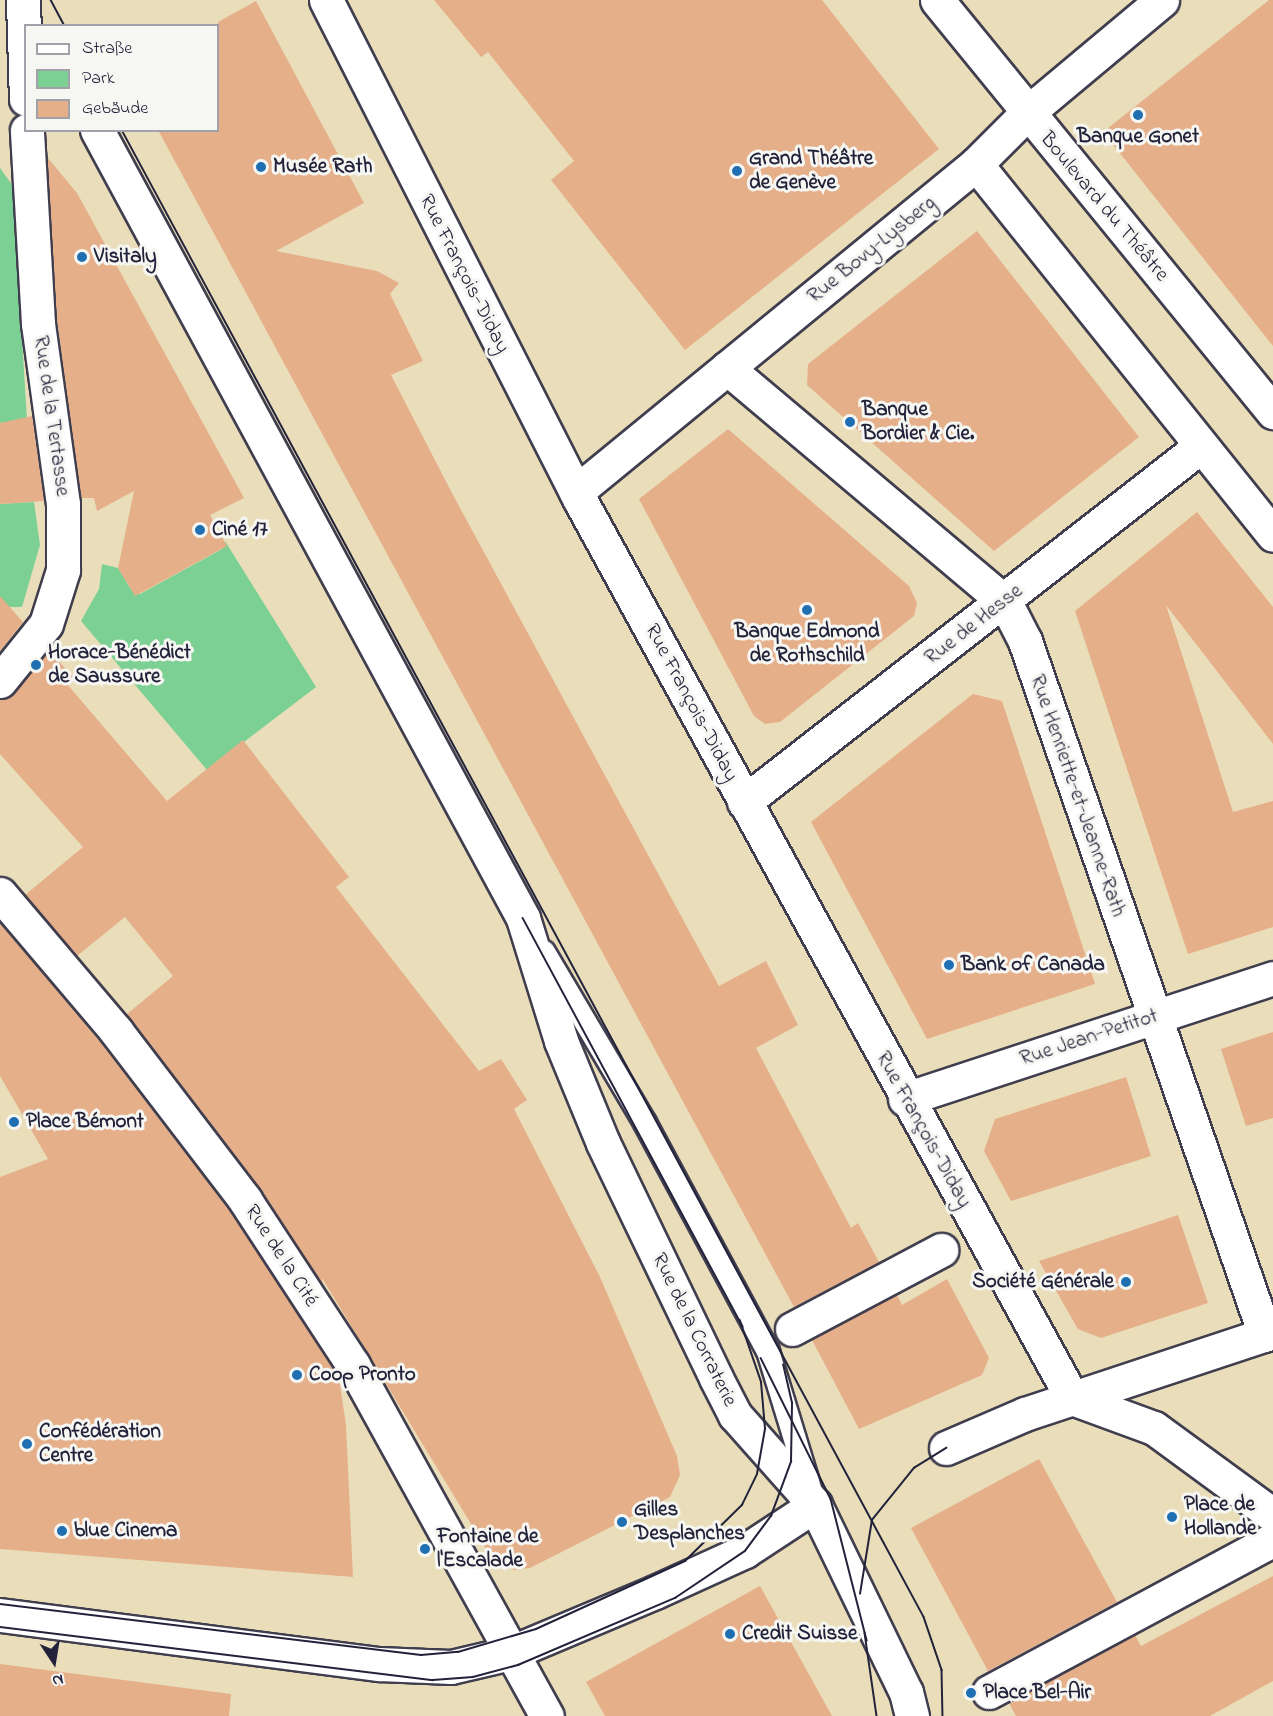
<!DOCTYPE html>
<html>
<head>
<meta charset="utf-8">
<style>
  body { margin:0 }
  #map { position:relative; width:1273px; height:1716px; overflow:hidden; background:#eadeba; font-family:"Indie Flower",sans-serif }
  div>[style] { position:absolute }
  .green>* { inset:0; background:#7dd093 }
  .building>* { inset:0; background:#e5af8a }
  .roads { filter:drop-shadow(2px 0 #403e4e) drop-shadow(-2px 0 #403e4e) drop-shadow(0 2px #403e4e) drop-shadow(0 -2px #403e4e) }
  .service>* { height:22px; margin:-11px; padding:0 11px; transform-origin:11px; border-radius:11px; background:#fff }
  .pedestrian>* { height:33px; margin:-16.5px; padding:0 16.5px; transform-origin:16.5px; border-radius:16.5px; background:#fff }
  .minor>* { height:33px; margin:-16.5px; padding:0 16.5px; transform-origin:16.5px; border-radius:16.5px; background:#fff }
  .tram>* { height:1.5px; margin:-0.75px; padding:0 0.75px; transform-origin:0.75px; border-radius:0.75px; background:#22223b }
  .dots>* { width:16px; height:16px; translate:-50% -50%; box-sizing:border-box; border:3px solid #f6f6f2; border-radius:50% }
  span { translate:-50% -50%; white-space:nowrap; text-align:center; line-height:1.15; -webkit-text-stroke:6px #f6f6f2; paint-order:stroke }
  .poi-label { font-size:21px; color:#22223b; font-weight:700 }
  .left { translate:0 -50%; text-align:left }
  .right { translate:-100% -50%; text-align:right }
  .street-label { font-size:21px; color:#22223b }
  .legend { position:absolute; left:24px; top:24px; width:195px; height:108px; box-sizing:border-box; background:#f6f6f2; border:2px solid #a1a1a9; margin:0; padding:8px 10px; list-style:none; font-size:18px; color:#22223b }
  .legend li { display:flex; align-items:center; gap:12px; height:30px }
  .legend b { width:30px; border:2px solid #a1a1a9 }
  .north { position:absolute; left:24px; top:1632px; width:60px; height:60px; -webkit-text-stroke:4px #f6f6f2; paint-order:stroke; rotate:168deg; font-size:16px; font-weight:700; line-height:24px; text-align:center; color:#22223b }
  .north::after { content:''; display:block; margin:auto; width:21px; height:27px; background:#22223b; clip-path:polygon(50% 0,100% 100%,50% 72%,0 100%) }
</style>
</head>
<body>
<div id="map">
  <div class="green">
    <div style="clip-path:polygon(0 168px,13px 186px,27px 421px,0 423px)"></div>
    <div style="clip-path:polygon(34px 502px,40px 545px,22px 607px,0 607px,0 504px)"></div>
    <div style="clip-path:polygon(225px 541px,316px 687px,207px 770px,81px 621px,99px 589px,102px 564px,118px 568px,132px 591px,140px 594px,222px 549px)"></div>
  </div>
  <div class="building">
    <div style="clip-path:polygon(434px 0,822px 0,939px 149px,685px 350px,551px 180px,574px 161px,488px 52px,481px 57px)"></div>
    <div style="clip-path:polygon(1269px 0,1273px 0,1273px 346px,1103px 132px)"></div>
    <div style="clip-path:polygon(256px 1px,364px 203px,276px 251px,377px 271px,399px 283px,390px 294px,423px 361px,391px 375px,453px 495px,719px 986px,766px 961px,798px 1025px,756px 1048px,851px 1228px,858px 1223px,879px 1262px,794px 1307px,158px 130px,218px 130px,218px 22px)"></div>
    <div style="clip-path:polygon(47px 157px,77px 193px,244px 498px,210px 515px,227px 546px,135px 596px,118px 568px,134px 491px,97px 511px,94px 498px,81px 498px,57px 321px)"></div>
    <div style="clip-path:polygon(977px 231px,1139px 437px,994px 551px,807px 385px,808px 364px)"></div>
    <div style="clip-path:polygon(32px 416px,44px 501px,0 504px,0 423px)"></div>
    <div style="clip-path:polygon(728px 429px,909px 586px,917px 603px,914px 616px,780px 722px,765px 724px,754px 716px,639px 499px)"></div>
    <div style="clip-path:polygon(1197px 512px,1273px 607px,1273px 744px,1166px 605px,1233px 812px,1273px 801px,1273px 927px,1188px 954px,1075px 611px)"></div>
    <div style="clip-path:polygon(0 596px,23px 622px,0 651px)"></div>
    <div style="clip-path:polygon(49px 650px,73px 677px,67px 684px,167px 801px,243px 740px,349px 877px,336px 887px,479px 1071px,501px 1059px,527px 1100px,514px 1109px,600px 1277px,677px 1456px,680px 1475px,670px 1497px,530px 1568px,514px 1570px,488px 1552px,322px 1278px,323px 1285px,260px 1189px,127px 1014px,173px 976px,125px 917px,77px 956px,25px 895px,83px 847px,0 754px,0 699px,15px 693px)"></div>
    <div style="clip-path:polygon(973px 694px,1002px 701px,1095px 984px,927px 1039px,811px 822px)"></div>
    <div style="clip-path:polygon(0 923px,101px 1043px,230px 1211px,339px 1378px,346px 1425px,353px 1577px,0 1549px,0 1177px,48px 1159px,0 1076px)"></div>
    <div style="clip-path:polygon(1273px 1032px,1273px 1118px,1246px 1126px,1221px 1049px)"></div>
    <div style="clip-path:polygon(1126px 1077px,1151px 1156px,1011px 1201px,984px 1151px,995px 1119px)"></div>
    <div style="clip-path:polygon(1178px 1215px,1208px 1303px,1101px 1338px,1078px 1329px,1039px 1261px)"></div>
    <div style="clip-path:polygon(947px 1279px,989px 1358px,982px 1375px,859px 1429px,812px 1340px,897px 1295px,902px 1305px)"></div>
    <div style="clip-path:polygon(1039px 1459px,1117px 1602px,988px 1671px,911px 1528px)"></div>
    <div style="clip-path:polygon(1273px 1576px,1273px 1681px,1210px 1716px,1016px 1716px,1009px 1703px,1135px 1635px,1141px 1646px)"></div>
    <div style="clip-path:polygon(760px 1586px,832px 1716px,605px 1716px,586px 1682px)"></div>
    <div style="clip-path:polygon(0 1664px,231px 1694px,229px 1716px,0 1716px)"></div>
  </div>
  <div class="roads">
    <div class="service">
      <div style="left:544px;top:952px;width:199px;rotate:59.4deg"></div>
      <div style="left:645px;top:1123px;width:259px;rotate:61.7deg"></div>
      <div style="left:768px;top:1351px;width:157px;rotate:73deg"></div>
    </div>
    <div class="pedestrian">
      <div style="left:0;top:894px;width:180px;rotate:49.7deg"></div>
      <div style="left:116px;top:1031px;width:213px;rotate:52.6deg"></div>
      <div style="left:245px;top:1200px;width:197px;rotate:56.8deg"></div>
      <div style="left:353px;top:1365px;width:401px;rotate:61.1deg"></div>
      <div style="left:792px;top:1329px;width:169px;rotate:-27.9deg"></div>
      <div style="left:989px;top:1692px;width:322px;rotate:-28.2deg"></div>
    </div>
    <div class="minor">
      <div style="left:23px;top:0;width:99px;rotate:88.3deg"></div>
      <div style="left:326px;top:0;width:561px;rotate:63.07deg"></div>
      <div style="left:580px;top:500px;width:1024px;rotate:61.28deg"></div>
      <div style="left:937px;top:0;width:532px;rotate:50.8deg"></div>
      <div style="left:97px;top:130px;width:896px;rotate:61.6deg"></div>
      <div style="left:523px;top:918px;width:129px;rotate:72.8deg"></div>
      <div style="left:561px;top:1041px;width:110px;rotate:67.6deg"></div>
      <div style="left:603px;top:1143px;width:261px;rotate:64.3deg"></div>
      <div style="left:716px;top:1378px;width:42px;rotate:62.8deg"></div>
      <div style="left:735px;top:1415px;width:120px;rotate:48.4deg"></div>
      <div style="left:815px;top:1505px;width:208px;rotate:64.1deg"></div>
      <div style="left:906px;top:1692px;width:25px;rotate:76deg"></div>
      <div style="left:976px;top:164px;width:475px;rotate:51.3deg"></div>
      <div style="left:727px;top:368px;width:363px;rotate:40.1deg"></div>
      <div style="left:1005px;top:602px;width:44px;rotate:62.9deg"></div>
      <div style="left:1025px;top:641px;width:734px;rotate:70.92deg"></div>
      <div style="left:576px;top:492px;width:517px;rotate:-39.35deg"></div>
      <div style="left:976px;top:164px;width:72px;rotate:-45deg"></div>
      <div style="left:1027px;top:113px;width:176px;rotate:-39.9deg"></div>
      <div style="left:0;top:681px;width:73px;rotate:-51.1deg"></div>
      <div style="left:46px;top:624px;width:57px;rotate:-72.5deg"></div>
      <div style="left:63px;top:570px;width:66px;rotate:-90deg"></div>
      <div style="left:63px;top:504px;width:183px;rotate:-97.9deg"></div>
      <div style="left:38px;top:323px;width:193px;rotate:-93.3deg"></div>
      <div style="left:744px;top:802px;width:579px;rotate:-37.92deg"></div>
      <div style="left:905px;top:1099px;width:387px;rotate:-18.2deg"></div>
      <div style="left:1072px;top:1398px;width:87px;rotate:20.1deg"></div>
      <div style="left:1154px;top:1428px;width:147px;rotate:36.2deg"></div>
      <div style="left:946px;top:1448px;width:86px;rotate:-23.3deg"></div>
      <div style="left:1025px;top:1414px;width:261px;rotate:-18.3deg"></div>
      <div style="left:0;top:1615px;width:382px;rotate:7.4deg"></div>
      <div style="left:379px;top:1664px;width:72px;rotate:2.4deg"></div>
      <div style="left:451px;top:1667px;width:61px;rotate:-13.3deg"></div>
      <div style="left:510px;top:1653px;width:157px;rotate:-22.8deg"></div>
      <div style="left:655px;top:1592px;width:99px;rotate:-24.5deg"></div>
      <div style="left:745px;top:1551px;width:84px;rotate:-33.3deg"></div>
    </div>
  </div>
  <div class="tram">
    <div style="left:51px;top:0;width:30px;rotate:62deg"></div>
    <div style="left:122px;top:130px;width:1689px;rotate:61.66deg"></div>
    <div style="left:924px;top:1617px;width:56px;rotate:71.2deg"></div>
    <div style="left:942px;top:1670px;width:46px;rotate:88.8deg"></div>
    <div style="left:523px;top:918px;width:464px;rotate:61.7deg"></div>
    <div style="left:761px;top:1358px;width:157px;rotate:63.6deg"></div>
    <div style="left:831px;top:1499px;width:146px;rotate:75.7deg"></div>
    <div style="left:860px;top:1594px;width:75px;rotate:-80.8deg"></div>
    <div style="left:872px;top:1520px;width:67px;rotate:-51.1deg"></div>
    <div style="left:914px;top:1468px;width:38px;rotate:-32deg"></div>
    <div style="left:0;top:1604px;width:424px;rotate:6.9deg"></div>
    <div style="left:421px;top:1655px;width:37px;rotate:-5deg"></div>
    <div style="left:458px;top:1652px;width:81px;rotate:-16.4deg"></div>
    <div style="left:536px;top:1629px;width:164px;rotate:-24.5deg"></div>
    <div style="left:685px;top:1561px;width:80px;rotate:-44.5deg"></div>
    <div style="left:742px;top:1505px;width:34px;rotate:-64deg"></div>
    <div style="left:757px;top:1474px;width:46px;rotate:-79.9deg"></div>
    <div style="left:765px;top:1429px;width:47px;rotate:-94.9deg"></div>
    <div style="left:761px;top:1382px;width:65px;rotate:-109deg"></div>
    <div style="left:0;top:1627px;width:436px;rotate:7deg"></div>
    <div style="left:433px;top:1680px;width:40px;rotate:-4.3deg"></div>
    <div style="left:473px;top:1677px;width:47px;rotate:-14.9deg"></div>
    <div style="left:518px;top:1665px;width:171px;rotate:-23.1deg"></div>
    <div style="left:675px;top:1598px;width:84px;rotate:-33.9deg"></div>
    <div style="left:745px;top:1551px;width:44px;rotate:-53.4deg"></div>
    <div style="left:771px;top:1516px;width:58px;rotate:-69.7deg"></div>
    <div style="left:791px;top:1462px;width:59px;rotate:-89deg"></div>
    <div style="left:792px;top:1403px;width:39px;rotate:-103deg"></div>
    <div style="left:865px;top:1633px;width:84px;rotate:81.8deg"></div>
  </div>
  <div class="dots">
    <div style="left:1138px;top:115px;background:#1f6fb2"></div>
    <div style="left:261px;top:167px;background:#1f6fb2"></div>
    <div style="left:737px;top:171px;background:#1f6fb2"></div>
    <div style="left:82px;top:257px;background:#1f6fb2"></div>
    <div style="left:850px;top:422px;background:#1f6fb2"></div>
    <div style="left:200px;top:530px;background:#1f6fb2"></div>
    <div style="left:807px;top:610px;background:#1f6fb2"></div>
    <div style="left:36px;top:665px;background:#1f6fb2"></div>
    <div style="left:949px;top:965px;background:#1f6fb2"></div>
    <div style="left:14px;top:1122px;background:#1f6fb2"></div>
    <div style="left:1126px;top:1282px;background:#1f6fb2"></div>
    <div style="left:297px;top:1375px;background:#1f6fb2"></div>
    <div style="left:27px;top:1444px;background:#1f6fb2"></div>
    <div style="left:1172px;top:1517px;background:#1f6fb2"></div>
    <div style="left:622px;top:1522px;background:#1f6fb2"></div>
    <div style="left:62px;top:1531px;background:#1f6fb2"></div>
    <div style="left:425px;top:1549px;background:#1f6fb2"></div>
    <div style="left:730px;top:1634px;background:#1f6fb2"></div>
    <div style="left:971px;top:1693px;background:#1f6fb2"></div>
  </div>
  <div class="poi-label">
    <span style="left:1138px;top:137px">Banque Gonet</span>
    <span class="left" style="left:749px;top:171px">Grand Théâtre<br>de Genève</span>
    <span class="left" style="left:273px;top:167px">Musée Rath</span>
    <span class="left" style="left:94px;top:257px">Visitaly</span>
    <span class="left" style="left:862px;top:422px">Banque<br>Bordier &amp; Cie.</span>
    <span class="left" style="left:212px;top:530px">Ciné 17</span>
    <span style="left:807px;top:644px">Banque Edmond<br>de Rothschild</span>
    <span class="left" style="left:48px;top:665px">Horace-Bénédict<br>de Saussure</span>
    <span class="left" style="left:961px;top:965px">Bank of Canada</span>
    <span class="left" style="left:26px;top:1122px">Place Bémont</span>
    <span class="right" style="left:1114px;top:1282px">Société Générale</span>
    <span class="left" style="left:309px;top:1375px">Coop Pronto</span>
    <span class="left" style="left:39px;top:1444px">Confédération<br>Centre</span>
    <span class="left" style="left:1184px;top:1517px">Place de<br>Hollande</span>
    <span class="left" style="left:634px;top:1522px">Gilles<br>Desplanches</span>
    <span class="left" style="left:74px;top:1531px">blue Cinema</span>
    <span class="left" style="left:437px;top:1549px">Fontaine de<br>l'Escalade</span>
    <span class="left" style="left:742px;top:1634px">Credit Suisse</span>
    <span class="left" style="left:983px;top:1693px">Place Bel-Air</span>
  </div>
  <div class="street-label">
    <span style="left:1104px;top:207px;rotate:50deg">Boulevard du Théâtre</span>
    <span style="left:872px;top:250px;rotate:-39deg">Rue Bovy-Lysberg</span>
    <span style="left:464px;top:274px;rotate:63deg">Rue François-Diday</span>
    <span style="left:51px;top:416px;rotate:82deg">Rue de la Tertasse</span>
    <span style="left:974px;top:625px;rotate:-38deg">Rue de Hesse</span>
    <span style="left:691px;top:703px;rotate:62deg">Rue François-Diday</span>
    <span style="left:1077px;top:796px;rotate:71deg">Rue Henriette-et-Jeanne-Rath</span>
    <span style="left:1089px;top:1038px;rotate:-18deg">Rue Jean-Petitot</span>
    <span style="left:923px;top:1130px;rotate:61deg">Rue François-Diday</span>
    <span style="left:281px;top:1256px;rotate:57deg">Rue de la Cité</span>
    <span style="left:694px;top:1330px;rotate:64deg">Rue de la Corraterie</span>
  </div>
  <ul class="legend">
  <li><b style="height:8px;background:#fff"></b>Straße</li>
  <li><b style="height:16px;background:#7dd093"></b>Park</li>
  <li><b style="height:16px;background:#e5af8a"></b>Gebäude</li>
  </ul>
  <div class="north">N</div>
</div>
</body>
</html>
